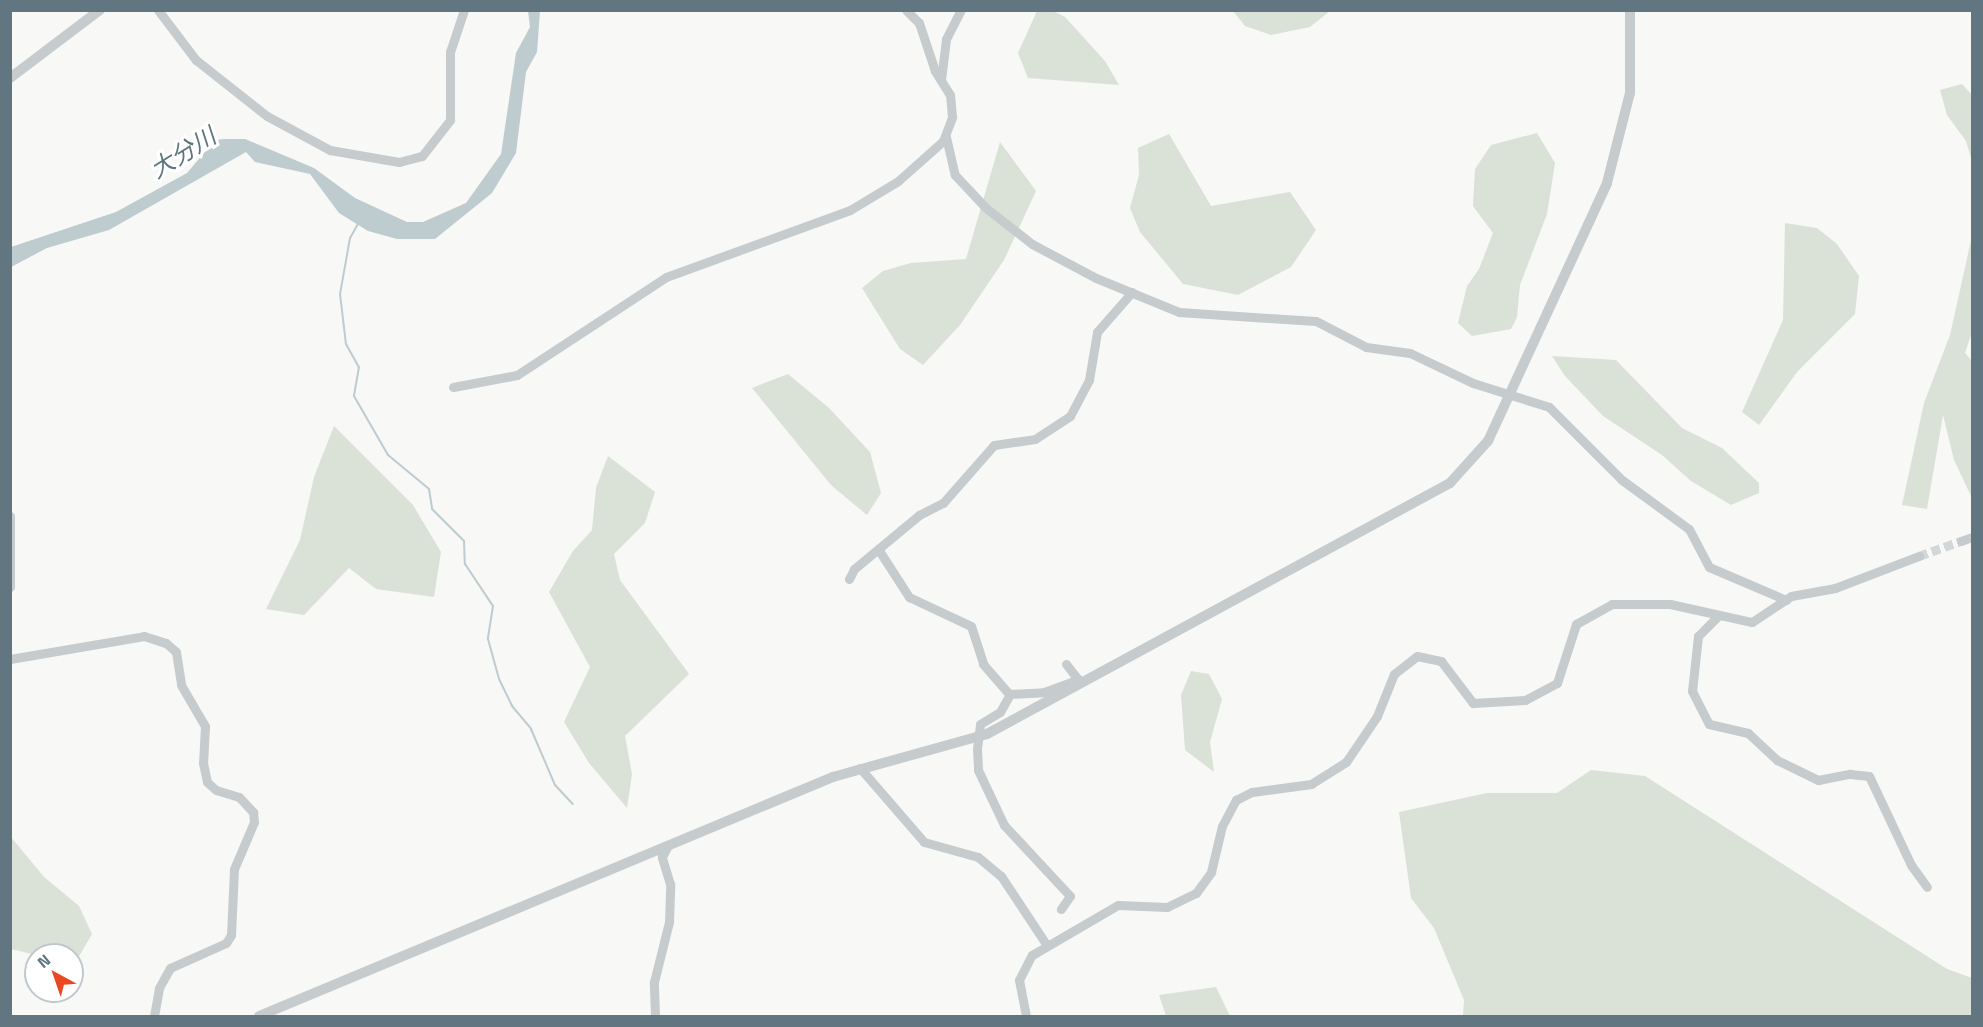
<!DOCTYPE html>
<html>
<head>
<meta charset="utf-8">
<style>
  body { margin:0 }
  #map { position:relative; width:1983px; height:1027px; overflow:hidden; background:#f8f8f6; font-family:"Titillium Web","Noto Sans JP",sans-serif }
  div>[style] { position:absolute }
  .green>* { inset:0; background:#dae1d6 }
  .water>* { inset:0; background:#becbcf }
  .stream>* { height:2px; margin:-1px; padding:0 1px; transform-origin:1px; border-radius:1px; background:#becbcf }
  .minor-tunnel>* { height:9px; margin-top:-4.5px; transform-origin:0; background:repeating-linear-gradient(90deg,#d2d8d9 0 9px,transparent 0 13.5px) }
  .minor>* { height:9px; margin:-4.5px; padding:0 4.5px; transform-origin:4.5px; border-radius:4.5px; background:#c6cbcd }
  .tertiary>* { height:10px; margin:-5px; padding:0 5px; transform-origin:5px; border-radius:5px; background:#c6cbcd }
  .minor-bridge>* { height:9px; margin:-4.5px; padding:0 4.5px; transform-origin:4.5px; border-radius:4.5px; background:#c6cbcd }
  span { translate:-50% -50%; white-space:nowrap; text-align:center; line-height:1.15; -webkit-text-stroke:6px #fff; paint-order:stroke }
  .water-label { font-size:24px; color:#5d767c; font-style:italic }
  .frame { position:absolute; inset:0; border:12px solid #627682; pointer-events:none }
  .north { position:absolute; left:24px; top:943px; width:60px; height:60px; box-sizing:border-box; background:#fff; border:2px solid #c0c8cd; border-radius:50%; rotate:320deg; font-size:16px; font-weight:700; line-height:24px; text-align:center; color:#627682 }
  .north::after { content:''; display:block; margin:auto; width:21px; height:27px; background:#eb4723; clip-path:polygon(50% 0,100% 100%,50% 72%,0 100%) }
</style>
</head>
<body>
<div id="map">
  <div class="green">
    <div style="clip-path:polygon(1037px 11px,1053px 11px,1065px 17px,1105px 61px,1119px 85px,1028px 78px,1018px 53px)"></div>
    <div style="clip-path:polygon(1233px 11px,1330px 11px,1310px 27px,1271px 35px,1245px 26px)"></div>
    <div style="clip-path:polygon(1962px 84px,1972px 95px,1972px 161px,1966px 141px,1947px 115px,1940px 90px)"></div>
    <div style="clip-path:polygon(1537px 133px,1555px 163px,1547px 214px,1520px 285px,1517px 317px,1511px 329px,1472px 336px,1458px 323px,1467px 286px,1479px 269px,1493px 233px,1473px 206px,1475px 169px,1491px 145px)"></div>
    <div style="clip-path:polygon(1169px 134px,1211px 206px,1290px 192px,1316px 230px,1291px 267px,1238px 295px,1183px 284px,1140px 232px,1130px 208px,1139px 175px,1138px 148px)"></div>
    <div style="clip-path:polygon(1000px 142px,1036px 191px,1004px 260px,960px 325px,923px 365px,900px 349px,862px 288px,883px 271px,911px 263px,966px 259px)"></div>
    <div style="clip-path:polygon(1785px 223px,1817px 228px,1837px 244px,1859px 276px,1855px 314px,1797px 372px,1759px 425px,1742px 412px,1783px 320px)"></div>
    <div style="clip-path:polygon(1972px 236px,1972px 332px,1965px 353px,1972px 361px,1972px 498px,1954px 460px,1943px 415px,1927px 509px,1902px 505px,1924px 403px,1950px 335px)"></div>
    <div style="clip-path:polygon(1552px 356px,1616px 360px,1682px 428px,1722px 448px,1759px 483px,1759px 493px,1731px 505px,1691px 481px,1662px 455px,1603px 416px,1565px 376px)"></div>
    <div style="clip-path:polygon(788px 374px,829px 408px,870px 452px,881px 493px,867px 515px,831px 485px,752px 388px)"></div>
    <div style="clip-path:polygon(334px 426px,413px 505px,441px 552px,434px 597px,376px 589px,349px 568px,304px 615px,266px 609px,300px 540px,314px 477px)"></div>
    <div style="clip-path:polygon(608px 456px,655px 492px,645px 523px,614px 554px,620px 580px,689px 674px,625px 736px,632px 774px,627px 808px,589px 763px,564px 722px,590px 667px,549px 592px,573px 551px,592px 530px,596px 488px)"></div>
    <div style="clip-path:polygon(1191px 671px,1209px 674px,1222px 699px,1210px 742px,1214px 772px,1185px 750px,1181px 695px)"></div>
    <div style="clip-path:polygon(1591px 770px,1645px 776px,1947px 969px,1972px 978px,1972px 1016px,1463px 1016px,1464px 1000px,1434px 928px,1411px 898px,1399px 812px,1487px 793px,1557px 793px)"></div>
    <div style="clip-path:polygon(11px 837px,44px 877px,79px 906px,92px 934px,74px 965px,72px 955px,36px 955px,11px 949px)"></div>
    <div style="clip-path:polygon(1216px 987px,1230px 1016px,1166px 1016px,1159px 995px)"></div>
  </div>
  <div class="water">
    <div style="clip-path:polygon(528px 11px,540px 11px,537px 52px,526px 72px,516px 153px,492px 193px,435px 239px,397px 239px,368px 231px,339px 213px,310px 174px,255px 162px,246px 152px,109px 230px,47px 248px,11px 267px,11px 247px,116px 212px,187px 173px,215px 140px,224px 139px,245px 139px,314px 168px,355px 198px,407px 222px,423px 222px,466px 203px,501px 154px,516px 53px,530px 27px)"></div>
  </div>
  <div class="stream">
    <div style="left:359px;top:222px;width:18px;rotate:119deg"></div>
    <div style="left:350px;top:238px;width:57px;rotate:100.1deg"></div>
    <div style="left:340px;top:294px;width:50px;rotate:83.2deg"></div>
    <div style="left:346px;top:344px;width:26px;rotate:61deg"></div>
    <div style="left:359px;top:367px;width:29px;rotate:100deg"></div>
    <div style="left:354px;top:396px;width:68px;rotate:60deg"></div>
    <div style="left:388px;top:455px;width:53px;rotate:39.7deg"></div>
    <div style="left:429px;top:489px;width:20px;rotate:81deg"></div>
    <div style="left:432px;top:509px;width:45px;rotate:45deg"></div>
    <div style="left:464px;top:541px;width:23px;rotate:88deg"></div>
    <div style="left:465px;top:564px;width:50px;rotate:56.3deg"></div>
    <div style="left:493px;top:606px;width:33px;rotate:99deg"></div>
    <div style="left:488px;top:639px;width:41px;rotate:74.6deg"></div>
    <div style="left:499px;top:679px;width:30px;rotate:64deg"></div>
    <div style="left:512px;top:706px;width:30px;rotate:50deg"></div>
    <div style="left:531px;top:729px;width:61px;rotate:66.8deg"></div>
    <div style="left:555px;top:785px;width:26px;rotate:47deg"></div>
  </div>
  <div class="minor-tunnel">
    <div style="left:1919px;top:556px;width:45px;rotate:-19.7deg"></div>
  </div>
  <div class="minor">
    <div style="left:158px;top:10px;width:63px;rotate:52.8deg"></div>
    <div style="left:196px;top:60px;width:90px;rotate:38.3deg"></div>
    <div style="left:267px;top:116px;width:72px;rotate:28.4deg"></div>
    <div style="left:330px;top:150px;width:70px;rotate:9.9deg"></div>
    <div style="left:399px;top:162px;width:24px;rotate:-15deg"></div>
    <div style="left:422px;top:156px;width:46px;rotate:-52.1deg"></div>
    <div style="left:450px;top:120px;width:68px;rotate:-90deg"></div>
    <div style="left:450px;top:52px;width:44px;rotate:-71.6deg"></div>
    <div style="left:941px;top:80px;width:41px;rotate:-83deg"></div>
    <div style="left:946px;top:39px;width:33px;rotate:-63deg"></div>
    <div style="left:946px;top:137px;width:39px;rotate:77deg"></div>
    <div style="left:955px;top:175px;width:45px;rotate:46.8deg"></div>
    <div style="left:986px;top:208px;width:58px;rotate:38deg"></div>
    <div style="left:1032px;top:244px;width:72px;rotate:28deg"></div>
    <div style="left:1096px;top:278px;width:90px;rotate:22.3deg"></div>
    <div style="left:1179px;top:312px;width:137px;rotate:3.8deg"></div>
    <div style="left:1316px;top:321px;width:56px;rotate:27.5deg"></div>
    <div style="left:1366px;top:347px;width:44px;rotate:7.8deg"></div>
    <div style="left:1410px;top:353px;width:70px;rotate:25.5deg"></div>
    <div style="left:1473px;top:383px;width:80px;rotate:17.5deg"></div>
    <div style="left:1549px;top:407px;width:103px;rotate:45deg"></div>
    <div style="left:1622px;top:480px;width:83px;rotate:36.2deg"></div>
    <div style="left:1689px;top:529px;width:43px;rotate:62.2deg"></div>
    <div style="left:1709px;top:567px;width:84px;rotate:23.2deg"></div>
    <div style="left:453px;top:387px;width:65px;rotate:-10.6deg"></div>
    <div style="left:517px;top:375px;width:178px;rotate:-33.3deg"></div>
    <div style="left:666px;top:277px;width:196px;rotate:-20deg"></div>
    <div style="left:850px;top:210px;width:56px;rotate:-31.1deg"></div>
    <div style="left:898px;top:181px;width:60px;rotate:-41.6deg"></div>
    <div style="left:943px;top:141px;width:26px;rotate:-69deg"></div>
    <div style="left:952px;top:117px;width:22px;rotate:-95deg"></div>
    <div style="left:950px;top:95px;width:28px;rotate:-122deg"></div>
    <div style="left:935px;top:71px;width:51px;rotate:-108.4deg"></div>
    <div style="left:919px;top:23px;width:18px;rotate:-135deg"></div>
    <div style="left:10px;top:516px;width:71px;rotate:90deg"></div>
    <div style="left:1961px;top:541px;width:12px;rotate:-20deg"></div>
    <div style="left:880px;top:552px;width:54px;rotate:57.2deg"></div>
    <div style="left:909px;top:597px;width:68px;rotate:25.1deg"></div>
    <div style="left:971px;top:626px;width:40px;rotate:72deg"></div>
    <div style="left:983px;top:664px;width:40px;rotate:49deg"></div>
    <div style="left:1009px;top:694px;width:35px;rotate:-3deg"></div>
    <div style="left:1044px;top:692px;width:37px;rotate:-20deg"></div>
    <div style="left:849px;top:579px;width:11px;rotate:-63deg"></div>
    <div style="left:854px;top:569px;width:85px;rotate:-39.7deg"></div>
    <div style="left:919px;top:515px;width:27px;rotate:-27deg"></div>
    <div style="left:943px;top:503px;width:77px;rotate:-48.7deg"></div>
    <div style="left:994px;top:445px;width:41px;rotate:-8.3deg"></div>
    <div style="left:1035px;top:439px;width:42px;rotate:-33.3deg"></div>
    <div style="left:1070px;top:416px;width:41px;rotate:-62.2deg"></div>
    <div style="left:1089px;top:380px;width:49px;rotate:-80.5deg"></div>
    <div style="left:1097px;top:332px;width:53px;rotate:-48.8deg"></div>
    <div style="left:1717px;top:617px;width:27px;rotate:135deg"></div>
    <div style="left:1698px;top:636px;width:55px;rotate:96.2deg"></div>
    <div style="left:1692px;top:691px;width:37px;rotate:63deg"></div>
    <div style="left:1709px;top:724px;width:40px;rotate:13deg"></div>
    <div style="left:1748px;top:733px;width:40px;rotate:43deg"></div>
    <div style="left:1777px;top:760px;width:46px;rotate:26deg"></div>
    <div style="left:1818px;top:780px;width:33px;rotate:-11deg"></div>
    <div style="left:1850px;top:774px;width:19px;rotate:6deg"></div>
    <div style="left:1869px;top:776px;width:98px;rotate:64.7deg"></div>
    <div style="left:1911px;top:865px;width:27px;rotate:54deg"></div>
    <div style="left:10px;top:659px;width:136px;rotate:-9.7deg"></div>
    <div style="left:144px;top:636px;width:23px;rotate:18deg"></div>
    <div style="left:166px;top:643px;width:13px;rotate:42deg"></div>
    <div style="left:176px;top:652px;width:33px;rotate:81deg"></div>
    <div style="left:181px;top:685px;width:48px;rotate:59.7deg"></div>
    <div style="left:205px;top:726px;width:37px;rotate:93deg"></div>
    <div style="left:203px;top:763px;width:19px;rotate:78deg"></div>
    <div style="left:207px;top:782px;width:12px;rotate:42deg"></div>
    <div style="left:216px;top:790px;width:24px;rotate:17deg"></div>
    <div style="left:239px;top:797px;width:21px;rotate:47deg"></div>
    <div style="left:253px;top:812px;width:10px;rotate:84deg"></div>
    <div style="left:254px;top:822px;width:51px;rotate:113.1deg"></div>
    <div style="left:234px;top:869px;width:66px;rotate:92.6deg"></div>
    <div style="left:231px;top:935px;width:9px;rotate:122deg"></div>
    <div style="left:226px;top:943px;width:61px;rotate:155.9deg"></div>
    <div style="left:170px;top:968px;width:23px;rotate:119deg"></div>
    <div style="left:159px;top:988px;width:28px;rotate:100deg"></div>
    <div style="left:1066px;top:664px;width:23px;rotate:52deg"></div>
    <div style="left:980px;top:724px;width:23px;rotate:-31deg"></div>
    <div style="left:1000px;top:712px;width:21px;rotate:-61deg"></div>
    <div style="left:977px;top:749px;width:21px;rotate:87deg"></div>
    <div style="left:978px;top:770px;width:61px;rotate:64.7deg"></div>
    <div style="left:1004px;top:825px;width:97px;rotate:47.1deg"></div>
    <div style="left:1070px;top:896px;width:16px;rotate:125deg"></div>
    <div style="left:860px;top:768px;width:98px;rotate:49.1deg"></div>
    <div style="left:924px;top:842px;width:56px;rotate:15.5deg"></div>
    <div style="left:978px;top:857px;width:30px;rotate:40deg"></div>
    <div style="left:1001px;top:876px;width:82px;rotate:56.5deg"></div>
    <div style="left:655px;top:1016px;width:34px;rotate:-92deg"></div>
    <div style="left:654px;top:982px;width:62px;rotate:-76deg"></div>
    <div style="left:669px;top:922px;width:38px;rotate:-88deg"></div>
    <div style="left:670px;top:884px;width:28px;rotate:-107deg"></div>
    <div style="left:662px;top:857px;width:13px;rotate:-63deg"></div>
    <div style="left:1026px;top:1016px;width:37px;rotate:-101deg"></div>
    <div style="left:1019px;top:980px;width:28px;rotate:-63deg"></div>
    <div style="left:1032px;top:955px;width:99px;rotate:-30.2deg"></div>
    <div style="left:1118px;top:905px;width:49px;rotate:2.3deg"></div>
    <div style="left:1167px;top:907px;width:32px;rotate:-26deg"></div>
    <div style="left:1196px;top:893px;width:26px;rotate:-54deg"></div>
    <div style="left:1211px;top:872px;width:47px;rotate:-76.6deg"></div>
    <div style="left:1222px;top:826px;width:30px;rotate:-62deg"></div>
    <div style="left:1236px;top:800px;width:18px;rotate:-27deg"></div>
    <div style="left:1252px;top:792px;width:60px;rotate:-7.7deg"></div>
    <div style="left:1311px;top:784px;width:41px;rotate:-32.2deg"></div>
    <div style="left:1346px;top:762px;width:55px;rotate:-56deg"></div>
    <div style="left:1377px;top:716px;width:45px;rotate:-68deg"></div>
    <div style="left:1394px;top:674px;width:29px;rotate:-38deg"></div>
    <div style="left:1417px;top:656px;width:25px;rotate:12deg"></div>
    <div style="left:1441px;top:661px;width:53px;rotate:52.7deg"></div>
    <div style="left:1473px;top:703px;width:52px;rotate:-3.3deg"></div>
    <div style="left:1525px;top:700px;width:36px;rotate:-28deg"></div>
    <div style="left:1557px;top:683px;width:62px;rotate:-72.1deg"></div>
    <div style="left:1576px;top:624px;width:41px;rotate:-29.1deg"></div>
    <div style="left:1612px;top:604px;width:58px"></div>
    <div style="left:1670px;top:604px;width:84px;rotate:12.4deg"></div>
    <div style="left:1752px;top:622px;width:47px;rotate:-33.7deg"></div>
    <div style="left:1791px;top:596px;width:45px;rotate:-10.3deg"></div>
    <div style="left:1835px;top:588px;width:90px;rotate:-20.9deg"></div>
  </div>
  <div class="tertiary">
    <div style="left:10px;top:78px;width:113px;rotate:-37.1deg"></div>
    <div style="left:259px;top:1016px;width:622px;rotate:-22.61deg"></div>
    <div style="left:833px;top:777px;width:160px;rotate:-15.6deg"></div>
    <div style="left:987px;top:734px;width:527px;rotate:-28.46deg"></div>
    <div style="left:1450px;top:483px;width:57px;rotate:-47.9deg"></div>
    <div style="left:1488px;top:441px;width:284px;rotate:-65.2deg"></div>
    <div style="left:1607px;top:183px;width:93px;rotate:-75.7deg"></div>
    <div style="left:1630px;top:93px;width:83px;rotate:-90deg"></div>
  </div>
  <div class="minor-bridge">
    <div style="left:977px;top:749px;width:25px;rotate:-83deg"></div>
  </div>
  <div class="water-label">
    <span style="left:183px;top:153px;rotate:-32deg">大分川</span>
  </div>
  <div class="frame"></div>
  <div class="north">N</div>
</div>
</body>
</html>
